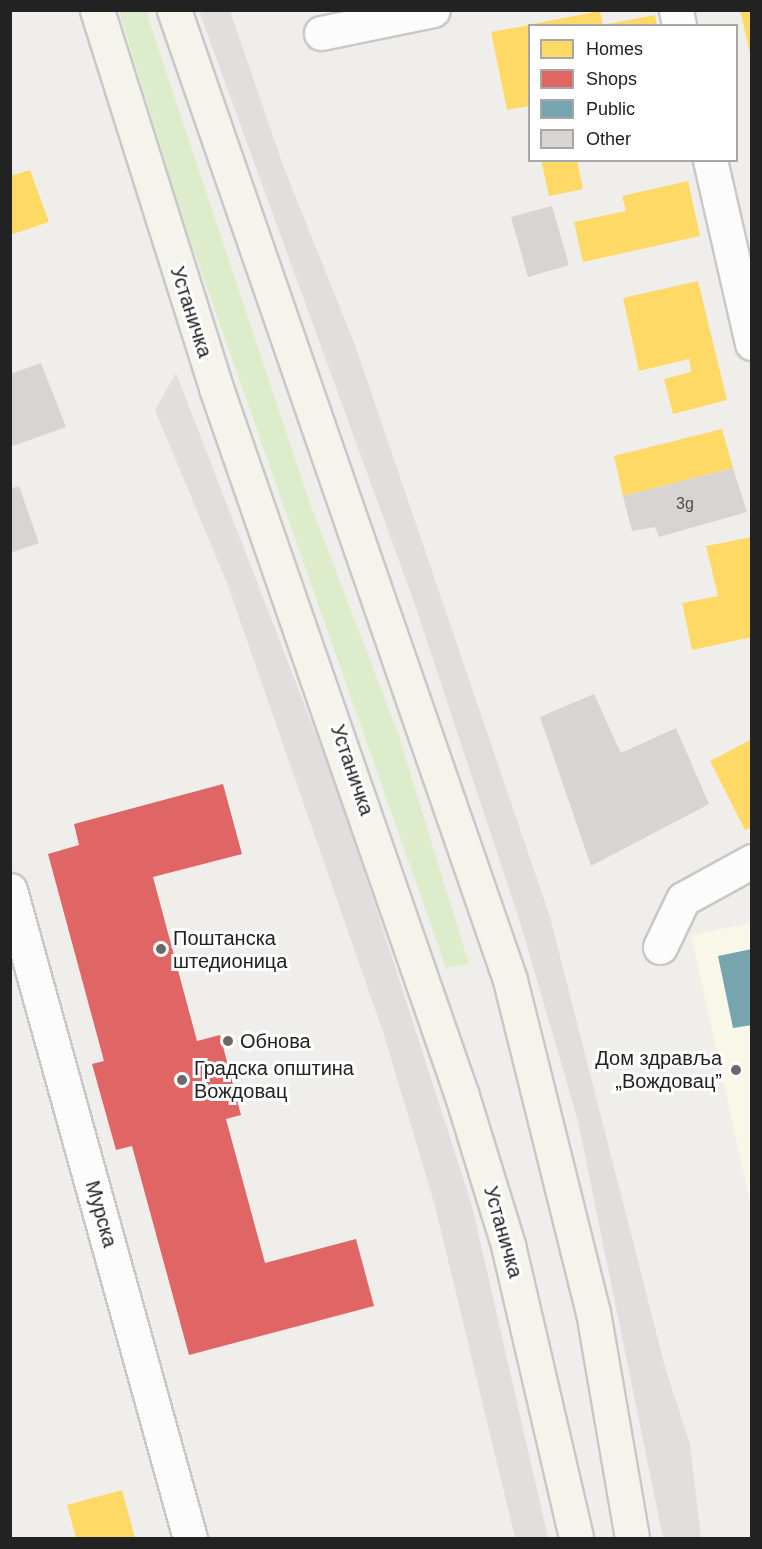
<!DOCTYPE html>
<html>
<head>
<meta charset="utf-8">
<style>
  body { margin:0 }
  #map { position:relative; width:762px; height:1549px; overflow:hidden; background:#f0eeeb; font-family:Helvetica,sans-serif }
  div>[style] { position:absolute }
  .education>* { inset:0; background:#f8f7e8 }
  .grass>* { inset:0; background:#ddeccb }
  .parking>* { inset:0; background:#e0dfde }
  .homes>* { inset:0; background:#ffd966 }
  .shops>* { inset:0; background:#e06666 }
  .public>* { inset:0; background:#76a5af }
  .building>* { inset:0; background:#d7d4d2 }
  .roads { filter:drop-shadow(2px 0 #c9c8c7) drop-shadow(-2px 0 #c9c8c7) drop-shadow(0 2px #c9c8c7) drop-shadow(0 -2px #c9c8c7) }
  .street>* { height:33px; margin:-16.5px; padding:0 16.5px; transform-origin:16.5px; border-radius:16.5px; background:#fdfcfc }
  .secondary>* { height:33px; margin:-16.5px; padding:0 16.5px; transform-origin:16.5px; border-radius:16.5px; background:#f4f4ed }
  .dots>* { width:16px; height:16px; translate:-50% -50%; box-sizing:border-box; border:3px solid #fff; border-radius:50% }
  span { translate:-50% -50%; white-space:nowrap; text-align:center; line-height:1.15; -webkit-text-stroke:6px #fff; paint-order:stroke }
  .number-label { font-size:16px; color:#4f4e4e }
  .number-label span { -webkit-text-stroke-width:0 }
  .street-label { font-size:20px; color:#222 }
  .poi-label { font-size:20px; color:#222 }
  .left { translate:0 -50%; text-align:left }
  .right { translate:-100% -50%; text-align:right }
  .frame { position:absolute; inset:0; border:12px solid #222; pointer-events:none }
  .legend { position:absolute; left:528px; top:24px; width:210px; height:138px; box-sizing:border-box; background:#fff; border:2px solid #a7a7a7; margin:0; padding:8px 10px; list-style:none; font-size:18px; color:#222 }
  .legend li { display:flex; align-items:center; gap:12px; height:30px }
  .legend b { width:30px; border:2px solid #a7a7a7 }
</style>
</head>
<body>
<div id="map">
  <div class="education">
    <div style="clip-path:polygon(751px 923px,751px 1206px,691px 935px)"></div>
  </div>
  <div class="grass">
    <div style="clip-path:polygon(119px 11px,146px 11px,311px 506px,398px 733px,469px 964px,446px 968px,185px 225px)"></div>
  </div>
  <div class="parking">
    <div style="clip-path:polygon(199px 11px,230px 11px,284px 168px,355px 345px,550px 917px,665px 1367px,690px 1444px,701px 1538px,663px 1538px,578px 1121px,520px 922px,414px 602px)"></div>
    <div style="clip-path:polygon(176px 373px,341px 799px,472px 1206px,548px 1538px,515px 1538px,435px 1206px,384px 1035px,227px 583px,155px 410px)"></div>
  </div>
  <div class="homes">
    <div style="clip-path:polygon(740px 10px,752px 10px,752px 57px,751px 57px)"></div>
    <div style="clip-path:polygon(600px 11px,603px 26px,532px 26px,532px 24px)"></div>
    <div style="clip-path:polygon(655px 15px,657px 26px,608px 26px,608px 24px)"></div>
    <div style="clip-path:polygon(530px 25px,530px 106px,507px 110px,491px 32px)"></div>
    <div style="clip-path:polygon(541px 160px,577px 160px,583px 189px,549px 196px)"></div>
    <div style="clip-path:polygon(30px 170px,49px 222px,10px 235px,10px 176px)"></div>
    <div style="clip-path:polygon(688px 181px,700px 236px,583px 262px,574px 222px,626px 211px,622px 196px)"></div>
    <div style="clip-path:polygon(698px 281px,727px 400px,673px 414px,664px 379px,691px 372px,689px 359px,639px 371px,623px 298px)"></div>
    <div style="clip-path:polygon(722px 429px,733px 468px,623px 496px,614px 456px)"></div>
    <div style="clip-path:polygon(752px 537px,752px 637px,692px 650px,682px 603px,718px 596px,706px 546px)"></div>
    <div style="clip-path:polygon(752px 739px,752px 827px,745px 830px,710px 761px)"></div>
    <div style="clip-path:polygon(122px 1490px,135px 1538px,76px 1538px,67px 1505px)"></div>
  </div>
  <div class="shops">
    <div style="clip-path:polygon(223px 784px,242px 854px,153px 877px,197px 1041px,220px 1035px,241px 1115px,226px 1119px,265px 1263px,356px 1239px,374px 1306px,189px 1355px,132px 1146px,116px 1150px,92px 1064px,104px 1061px,48px 854px,79px 845px,74px 824px)"></div>
  </div>
  <div class="public">
    <div style="clip-path:polygon(752px 949px,752px 1025px,733px 1028px,718px 956px)"></div>
  </div>
  <div class="building">
    <div style="clip-path:polygon(552px 206px,569px 265px,528px 277px,511px 217px)"></div>
    <div style="clip-path:polygon(41px 363px,66px 427px,10px 447px,10px 374px)"></div>
    <div style="clip-path:polygon(733px 468px,747px 512px,659px 537px,655px 527px,632px 531px,623px 496px)"></div>
    <div style="clip-path:polygon(19px 486px,39px 543px,10px 553px,10px 489px)"></div>
    <div style="clip-path:polygon(594px 694px,621px 753px,676px 728px,709px 804px,591px 866px,540px 717px)"></div>
  </div>
  <div class="roads">
    <div class="street">
      <div style="left:676px;top:10px;width:16px;rotate:79deg"></div>
      <div style="left:321px;top:33px;width:114px;rotate:-11.6deg"></div>
      <div style="left:710px;top:160px;width:188px;rotate:77.1deg"></div>
      <div style="left:10px;top:890px;width:673px;rotate:74.48deg"></div>
      <div style="left:660px;top:947px;width:53px;rotate:-64.4deg"></div>
      <div style="left:683px;top:899px;width:79px;rotate:-28.8deg"></div>
    </div>
    <div class="secondary">
      <div style="left:97px;top:10px;width:396px;rotate:72.5deg"></div>
      <div style="left:216px;top:388px;width:750px;rotate:70.84deg"></div>
      <div style="left:462px;top:1096px;width:156px;rotate:72.8deg"></div>
      <div style="left:508px;top:1245px;width:301px;rotate:76.9deg"></div>
      <div style="left:174px;top:10px;width:1027px;rotate:70.89deg"></div>
      <div style="left:510px;top:980px;width:342px;rotate:76deg"></div>
      <div style="left:593px;top:1312px;width:229px;rotate:80.2deg"></div>
    </div>
  </div>
  <div class="dots">
    <div style="left:161px;top:949px;background:#6a6968"></div>
    <div style="left:228px;top:1041px;background:#6a6968"></div>
    <div style="left:736px;top:1070px;background:#6a6968"></div>
    <div style="left:182px;top:1080px;background:#6a6968"></div>
  </div>
  <div class="number-label">
    <span style="left:685px;top:504px">3g</span>
  </div>
  <div class="street-label">
    <span style="left:191px;top:312px;rotate:72deg">Устаничка</span>
    <span style="left:352px;top:770px;rotate:71deg">Устаничка</span>
    <span style="left:101px;top:1214px;rotate:74deg">Мурска</span>
    <span style="left:503px;top:1232px;rotate:74deg">Устаничка</span>
  </div>
  <div class="poi-label">
    <span class="left" style="left:173px;top:950px">Поштанска<br>штедионица</span>
    <span class="left" style="left:240px;top:1041px">Обнова</span>
    <span class="right" style="left:722px;top:1070px">Дом здравља<br>„Вождовац”</span>
    <span class="left" style="left:194px;top:1080px">Градска општина<br>Вождовац</span>
  </div>
  <div class="frame"></div>
  <ul class="legend">
  <li><b style="height:16px;background:#ffd966"></b>Homes</li>
  <li><b style="height:16px;background:#e06666"></b>Shops</li>
  <li><b style="height:16px;background:#76a5af"></b>Public</li>
  <li><b style="height:16px;background:#d7d4d2"></b>Other</li>
  </ul>
</div>
</body>
</html>
